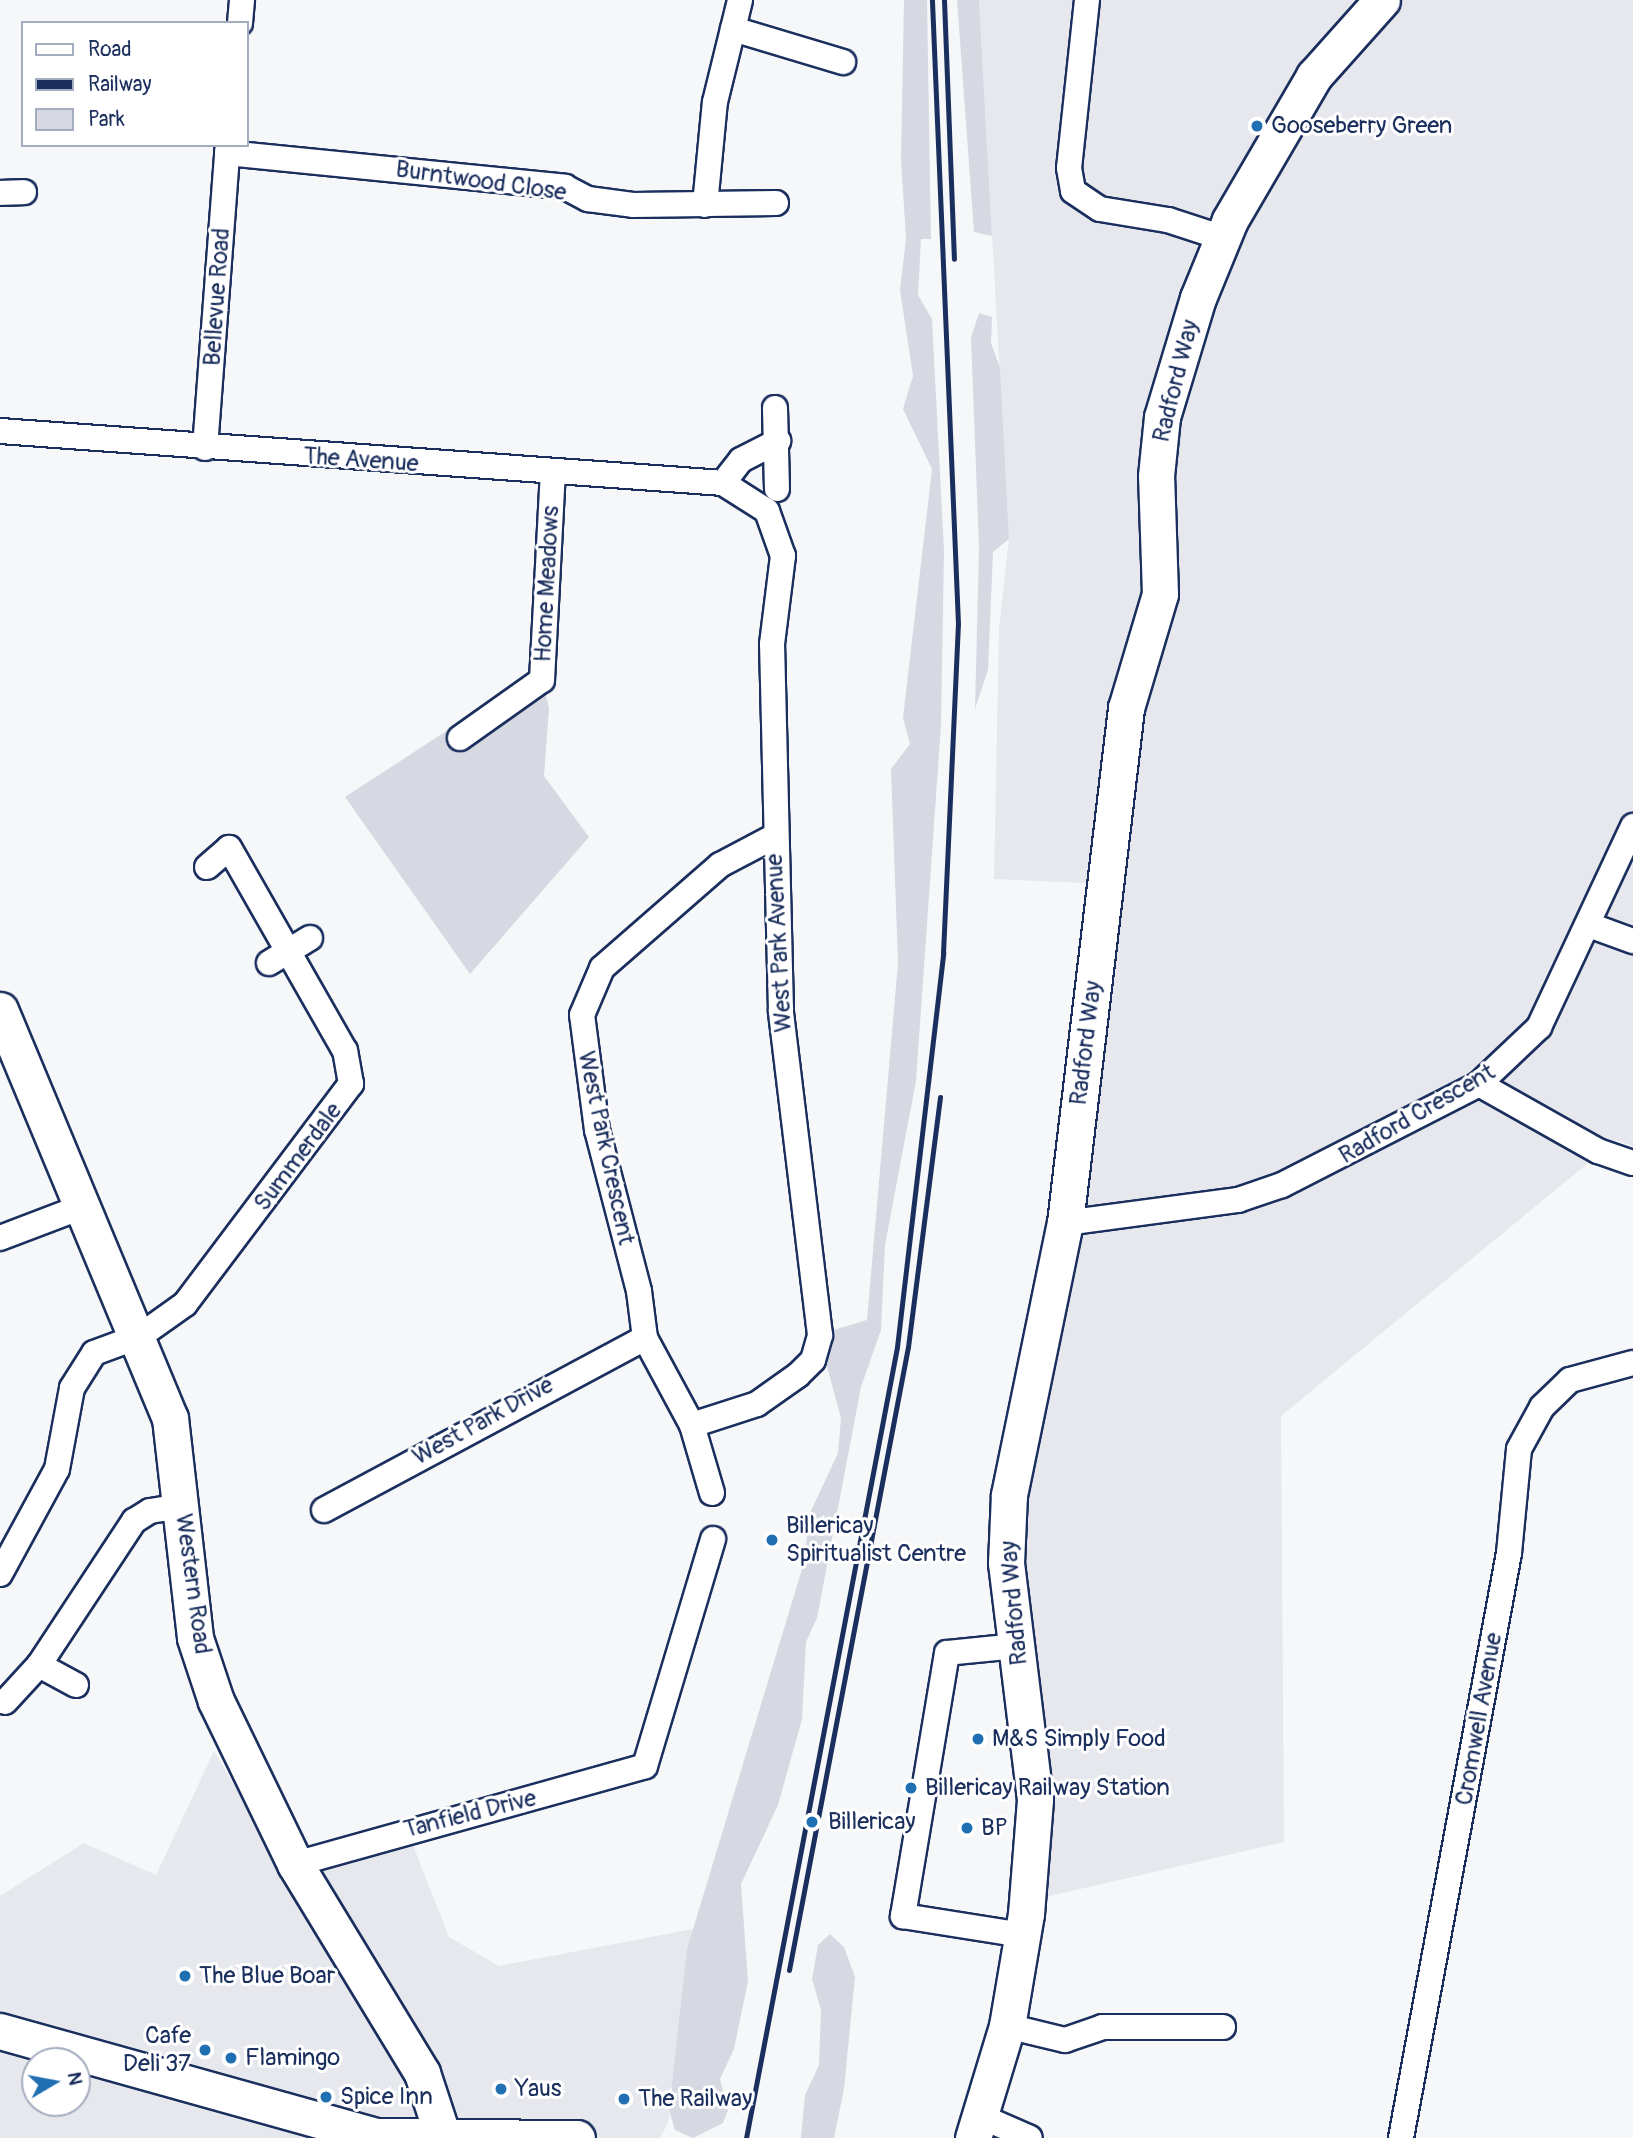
<!DOCTYPE html>
<html>
<head>
<meta charset="utf-8">
<style>
  body { margin:0 }
  #map { position:relative; width:1633px; height:2138px; overflow:hidden; background:#f6f7f9; font-family:Pangolin,sans-serif }
  div>[style] { position:absolute }
  .built>* { inset:0; background:#e6e8ee }
  .green>* { inset:0; background:#d6d9e2 }
  .roads { filter:drop-shadow(2px 0 #1b2f5e) drop-shadow(-2px 0 #1b2f5e) drop-shadow(0 2px #1b2f5e) drop-shadow(0 -2px #1b2f5e) }
  .street>* { height:24px; margin:-12px; padding:0 12px; transform-origin:12px; border-radius:12px; background:#fff }
  .secondary>* { height:35px; margin:-17.5px; padding:0 17.5px; transform-origin:17.5px; border-radius:17.5px; background:#fff }
  .rail>* { height:5px; margin:-2.5px; padding:0 2.5px; transform-origin:2.5px; border-radius:2.5px; background:#1b2f5e }
  .dots>* { width:19px; height:19px; translate:-50% -50%; box-sizing:border-box; border:4px solid #fff; border-radius:50% }
  span { translate:-50% -50%; white-space:nowrap; text-align:center; line-height:1.15; -webkit-text-stroke:6px #fff; paint-order:stroke }
  .poi-label { font-size:24px; color:#1b2f5e }
  .left { translate:0 -50%; text-align:left }
  .right { translate:-100% -50%; text-align:right }
  .street-label { font-size:24px; color:#1b2f5e }
  .legend { position:absolute; left:21px; top:21px; width:228px; height:126px; box-sizing:border-box; background:#fff; border:2px solid #a4acbf; margin:0; padding:9px 12px; list-style:none; font-size:21px; color:#1b2f5e }
  .legend li { display:flex; align-items:center; gap:14px; height:35px }
  .legend b { width:35px; border:2px solid #a4acbf }
  .north { position:absolute; left:21px; top:2047px; width:70px; height:70px; box-sizing:border-box; background:#fff; border:2px solid #a4acbf; border-radius:50%; rotate:80deg; font-size:19px; font-weight:700; line-height:28px; text-align:center; color:#1b2f5e }
  .north::after { content:''; display:block; margin:auto; width:24px; height:32px; background:#1f6fb2; clip-path:polygon(50% 0,100% 100%,50% 72%,0 100%) }
</style>
</head>
<body>
<div id="map">
  <div class="built">
    <div style="clip-path:polygon(979px 0,1633px 0,1633px 1146px,1616px 1140px,1281px 1416px,1284px 1842px,1041px 1898px,1021px 1524px,1105px 884px,994px 879px,999px 628px,1009px 539px)"></div>
    <div style="clip-path:polygon(evenodd,214px 1751px,287px 1875px,411px 1840px,449px 1937px,499px 1966px,693px 1929px,668px 2123px,660px 2138px,0 2138px,0 1896px,84px 1843px,156px 1875px,214px 1751px,35px 2061px,77px 2061px,77px 2103px,35px 2103px,35px 2061px)"></div>
  </div>
  <div class="green">
    <div style="clip-path:polygon(904px 0,927px 0,931px 239px,921px 239px,918px 295px,932px 319px,944px 551px,941px 725px,916px 1081px,885px 1245px,881px 1330px,861px 1387px,817px 1618px,806px 1642px,802px 1719px,778px 1805px,741px 1884px,748px 1981px,734px 2049px,720px 2079px,728px 2110px,723px 2123px,693px 2138px,675px 2130px,669px 2110px,687px 1949px,802px 1569px,811px 1511px,838px 1453px,841px 1418px,826px 1363px,827px 1332px,867px 1320px,898px 963px,891px 769px,910px 744px,903px 718px,932px 469px,903px 409px,913px 376px,900px 290px,906px 238px,901px 160px)"></div>
    <div style="clip-path:polygon(957px 0,979px 0,992px 236px,974px 232px)"></div>
    <div style="clip-path:polygon(979px 313px,992px 317px,991px 343px,1000px 368px,1009px 539px,993px 552px,988px 670px,975px 709px,979px 547px,971px 338px)"></div>
    <div style="clip-path:polygon(542px 680px,549px 708px,544px 776px,589px 837px,470px 974px,345px 797px,451px 728px,459px 738px)"></div>
    <div style="clip-path:polygon(830px 1934px,844px 1947px,855px 1977px,844px 2089px,834px 2138px,801px 2138px,805px 2095px,819px 2065px,821px 2010px,812px 1979px,818px 1945px)"></div>
  </div>
  <div class="roads">
    <div class="street">
      <div style="left:1087px;top:0;width:169px;rotate:96.1deg"></div>
      <div style="left:1069px;top:168px;width:23px;rotate:80deg"></div>
      <div style="left:1073px;top:191px;width:32px;rotate:34deg"></div>
      <div style="left:1100px;top:209px;width:69px;rotate:9.2deg"></div>
      <div style="left:1168px;top:220px;width:58px;rotate:18.1deg"></div>
      <div style="left:240px;top:23px;width:23px;rotate:-85deg"></div>
      <div style="left:733px;top:29px;width:115px;rotate:16.7deg"></div>
      <div style="left:227px;top:153px;width:340px;rotate:5.7deg"></div>
      <div style="left:565px;top:187px;width:26px;rotate:28deg"></div>
      <div style="left:588px;top:199px;width:45px;rotate:7.6deg"></div>
      <div style="left:633px;top:205px;width:143px;rotate:-0.8deg"></div>
      <div style="left:0;top:193px;width:24px;rotate:-2deg"></div>
      <div style="left:705px;top:205px;width:103px;rotate:-84.5deg"></div>
      <div style="left:715px;top:102px;width:105px;rotate:-76.2deg"></div>
      <div style="left:775px;top:408px;width:81px;rotate:88.6deg"></div>
      <div style="left:0;top:431px;width:725px;rotate:4.11deg"></div>
      <div style="left:205px;top:448px;width:304px;rotate:-85.7deg"></div>
      <div style="left:460px;top:738px;width:100px;rotate:-35.3deg"></div>
      <div style="left:542px;top:680px;width:209px;rotate:-87deg"></div>
      <div style="left:1589px;top:925px;width:47px;rotate:20deg"></div>
      <div style="left:269px;top:963px;width:48px;rotate:-31.4deg"></div>
      <div style="left:1479px;top:1084px;width:137px;rotate:29.4deg"></div>
      <div style="left:1598px;top:1151px;width:37px;rotate:19deg"></div>
      <div style="left:1065px;top:1223px;width:175px;rotate:-7.6deg"></div>
      <div style="left:1238px;top:1200px;width:46px;rotate:-18.8deg"></div>
      <div style="left:1282px;top:1185px;width:221px;rotate:-27.1deg"></div>
      <div style="left:1479px;top:1084px;width:83px;rotate:-43.5deg"></div>
      <div style="left:1539px;top:1027px;width:222px;rotate:-64.9deg"></div>
      <div style="left:0;top:1238px;width:85px;rotate:-20.8deg"></div>
      <div style="left:692px;top:1425px;width:68px;rotate:-17.9deg"></div>
      <div style="left:757px;top:1404px;width:50px;rotate:-35.3deg"></div>
      <div style="left:798px;top:1375px;width:21px;rotate:-45deg"></div>
      <div style="left:813px;top:1360px;width:26px;rotate:-74deg"></div>
      <div style="left:820px;top:1335px;width:326px;rotate:-96.9deg"></div>
      <div style="left:781px;top:1011px;width:367px;rotate:-91.4deg"></div>
      <div style="left:772px;top:644px;width:89px;rotate:-82.9deg"></div>
      <div style="left:783px;top:556px;width:48px;rotate:-109.6deg"></div>
      <div style="left:767px;top:511px;width:52px;rotate:-147.5deg"></div>
      <div style="left:723px;top:483px;width:29px;rotate:-52deg"></div>
      <div style="left:741px;top:460px;width:42px;rotate:-27.2deg"></div>
      <div style="left:712px;top:1493px;width:71px;rotate:-106.4deg"></div>
      <div style="left:692px;top:1425px;width:99px;rotate:-118.4deg"></div>
      <div style="left:645px;top:1338px;width:47px;rotate:-97.3deg"></div>
      <div style="left:639px;top:1291px;width:166px;rotate:-104.6deg"></div>
      <div style="left:597px;top:1130px;width:116px;rotate:-97.4deg"></div>
      <div style="left:582px;top:1015px;width:51px;rotate:-66.9deg"></div>
      <div style="left:602px;top:968px;width:157px;rotate:-41.1deg"></div>
      <div style="left:720px;top:865px;width:62px;rotate:-27.8deg"></div>
      <div style="left:324px;top:1510px;width:364px;rotate:-28.2deg"></div>
      <div style="left:0;top:1574px;width:119px;rotate:-61.5deg"></div>
      <div style="left:57px;top:1469px;width:82px;rotate:-79.5deg"></div>
      <div style="left:72px;top:1388px;width:41px;rotate:-57.8deg"></div>
      <div style="left:94px;top:1353px;width:49px;rotate:-20.3deg"></div>
      <div style="left:140px;top:1336px;width:55px;rotate:-35.4deg"></div>
      <div style="left:185px;top:1304px;width:276px;rotate:-53deg"></div>
      <div style="left:351px;top:1084px;width:34px;rotate:-100deg"></div>
      <div style="left:345px;top:1051px;width:234px;rotate:-119.7deg"></div>
      <div style="left:229px;top:848px;width:29px;rotate:139deg"></div>
      <div style="left:1017px;top:1646px;width:70px;rotate:174.3deg"></div>
      <div style="left:947px;top:1653px;width:267px;rotate:99.5deg"></div>
      <div style="left:903px;top:1916px;width:121px;rotate:9deg"></div>
      <div style="left:39px;top:1665px;width:42px;rotate:28.4deg"></div>
      <div style="left:5px;top:1702px;width:50px;rotate:-47.4deg"></div>
      <div style="left:39px;top:1665px;width:173px;rotate:-56.6deg"></div>
      <div style="left:134px;top:1521px;width:19px;rotate:-32deg"></div>
      <div style="left:150px;top:1511px;width:31px;rotate:-9deg"></div>
      <div style="left:295px;top:1864px;width:363px;rotate:-15.6deg"></div>
      <div style="left:645px;top:1766px;width:237px;rotate:-73.3deg"></div>
      <div style="left:1007px;top:2026px;width:60px;rotate:13.6deg"></div>
      <div style="left:1065px;top:2040px;width:39px;rotate:-19deg"></div>
      <div style="left:1102px;top:2027px;width:121px"></div>
      <div style="left:982px;top:2117px;width:52px;rotate:23.6deg"></div>
      <div style="left:1401px;top:2138px;width:595px;rotate:-79.54deg"></div>
      <div style="left:1509px;top:1553px;width:104px;rotate:-84.5deg"></div>
      <div style="left:1519px;top:1449px;width:48px;rotate:-61.3deg"></div>
      <div style="left:1542px;top:1407px;width:39px;rotate:-44deg"></div>
      <div style="left:1570px;top:1380px;width:65px;rotate:-15.1deg"></div>
    </div>
    <div class="secondary">
      <div style="left:0;top:1010px;width:442px;rotate:67.4deg"></div>
      <div style="left:170px;top:1418px;width:221px;rotate:83.5deg"></div>
      <div style="left:195px;top:1638px;width:66px;rotate:71.6deg"></div>
      <div style="left:216px;top:1701px;width:181px;rotate:64.1deg"></div>
      <div style="left:295px;top:1864px;width:245px;rotate:58.7deg"></div>
      <div style="left:422px;top:2073px;width:64px;rotate:71.8deg"></div>
      <div style="left:0;top:2031px;width:389px;rotate:15.6deg"></div>
      <div style="left:375px;top:2136px;width:202px;rotate:0.6deg"></div>
      <div style="left:973px;top:2138px;width:117px;rotate:-73.1deg"></div>
      <div style="left:1007px;top:2026px;width:114px;rotate:-80.4deg"></div>
      <div style="left:1026px;top:1914px;width:115px;rotate:-85.5deg"></div>
      <div style="left:1035px;top:1799px;width:238px;rotate:-97deg"></div>
      <div style="left:1006px;top:1563px;width:68px;rotate:-87.5deg"></div>
      <div style="left:1009px;top:1495px;width:278px;rotate:-78.4deg"></div>
      <div style="left:1065px;top:1223px;width:519px;rotate:-83.24deg"></div>
      <div style="left:1126px;top:708px;width:119px;rotate:-73.4deg"></div>
      <div style="left:1160px;top:594px;width:118px;rotate:-91.9deg"></div>
      <div style="left:1156px;top:476px;width:59px;rotate:-84.2deg"></div>
      <div style="left:1162px;top:417px;width:124px;rotate:-73.2deg"></div>
      <div style="left:1198px;top:298px;width:84px;rotate:-67.7deg"></div>
      <div style="left:1230px;top:220px;width:167px;rotate:-59.7deg"></div>
      <div style="left:1314px;top:76px;width:102px;rotate:-48.2deg"></div>
    </div>
  </div>
  <div class="rail">
    <div style="left:944px;top:0;width:259px;rotate:87.8deg"></div>
    <div style="left:789px;top:1970px;width:634px;rotate:-79.19deg"></div>
    <div style="left:908px;top:1347px;width:252px;rotate:-82.7deg"></div>
    <div style="left:746px;top:2138px;width:805px;rotate:-79.19deg"></div>
    <div style="left:897px;top:1347px;width:397px;rotate:-83.3deg"></div>
    <div style="left:943px;top:953px;width:329px;rotate:-87.4deg"></div>
    <div style="left:958px;top:624px;width:625px;rotate:-92.39deg"></div>
  </div>
  <div class="dots">
    <div style="left:1257px;top:126px;background:#1f6fb2"></div>
    <div style="left:772px;top:1540px;background:#1f6fb2"></div>
    <div style="left:978px;top:1739px;background:#1f6fb2"></div>
    <div style="left:911px;top:1788px;background:#1f6fb2"></div>
    <div style="left:812px;top:1822px;background:#1f6fb2"></div>
    <div style="left:967px;top:1828px;background:#1f6fb2"></div>
    <div style="left:185px;top:1976px;background:#1f6fb2"></div>
    <div style="left:205px;top:2050px;background:#1f6fb2"></div>
    <div style="left:231px;top:2058px;background:#1f6fb2"></div>
    <div style="left:501px;top:2089px;background:#1f6fb2"></div>
    <div style="left:326px;top:2097px;background:#1f6fb2"></div>
    <div style="left:624px;top:2099px;background:#1f6fb2"></div>
  </div>
  <div class="poi-label">
    <span class="left" style="left:1271px;top:126px">Gooseberry Green</span>
    <span class="left" style="left:786px;top:1540px">Billericay<br>Spiritualist Centre</span>
    <span class="left" style="left:992px;top:1739px">M&amp;S Simply Food</span>
    <span class="left" style="left:925px;top:1788px">Billericay Railway Station</span>
    <span class="left" style="left:828px;top:1822px">Billericay</span>
    <span class="left" style="left:981px;top:1828px">BP</span>
    <span class="left" style="left:199px;top:1976px">The Blue Boar</span>
    <span class="right" style="left:191px;top:2050px">Cafe<br>Deli 37</span>
    <span class="left" style="left:245px;top:2058px">Flamingo</span>
    <span class="left" style="left:515px;top:2089px">Yaus</span>
    <span class="left" style="left:340px;top:2097px">Spice Inn</span>
    <span class="left" style="left:638px;top:2099px">The Railway</span>
  </div>
  <div class="street-label">
    <span style="left:481px;top:181px;rotate:8deg">Burntwood Close</span>
    <span style="left:217px;top:297px;rotate:-86deg">Bellevue Road</span>
    <span style="left:1176px;top:381px;rotate:-76deg">Radford Way</span>
    <span style="left:361px;top:460px;rotate:4deg">The Avenue</span>
    <span style="left:547px;top:584px;rotate:-87deg">Home Meadows</span>
    <span style="left:779px;top:943px;rotate:-93deg">West Park Avenue</span>
    <span style="left:1086px;top:1043px;rotate:-83deg">Radford Way</span>
    <span style="left:1417px;top:1114px;rotate:-30deg">Radford Crescent</span>
    <span style="left:606px;top:1148px;rotate:78deg">West Park Crescent</span>
    <span style="left:298px;top:1157px;rotate:-53deg">Summerdale</span>
    <span style="left:483px;top:1421px;rotate:-29deg">West Park Drive</span>
    <span style="left:193px;top:1584px;rotate:82deg">Western Road</span>
    <span style="left:1014px;top:1603px;rotate:-95deg">Radford Way</span>
    <span style="left:1479px;top:1719px;rotate:-80deg">Cromwell Avenue</span>
    <span style="left:470px;top:1814px;rotate:-14deg">Tanfield Drive</span>
  </div>
  <ul class="legend">
  <li><b style="height:9px;background:#fff"></b>Road</li>
  <li><b style="height:9px;background:#1b2f5e"></b>Railway</li>
  <li><b style="height:19px;background:#d6d9e2"></b>Park</li>
  </ul>
  <div class="north">N</div>
</div>
</body>
</html>
